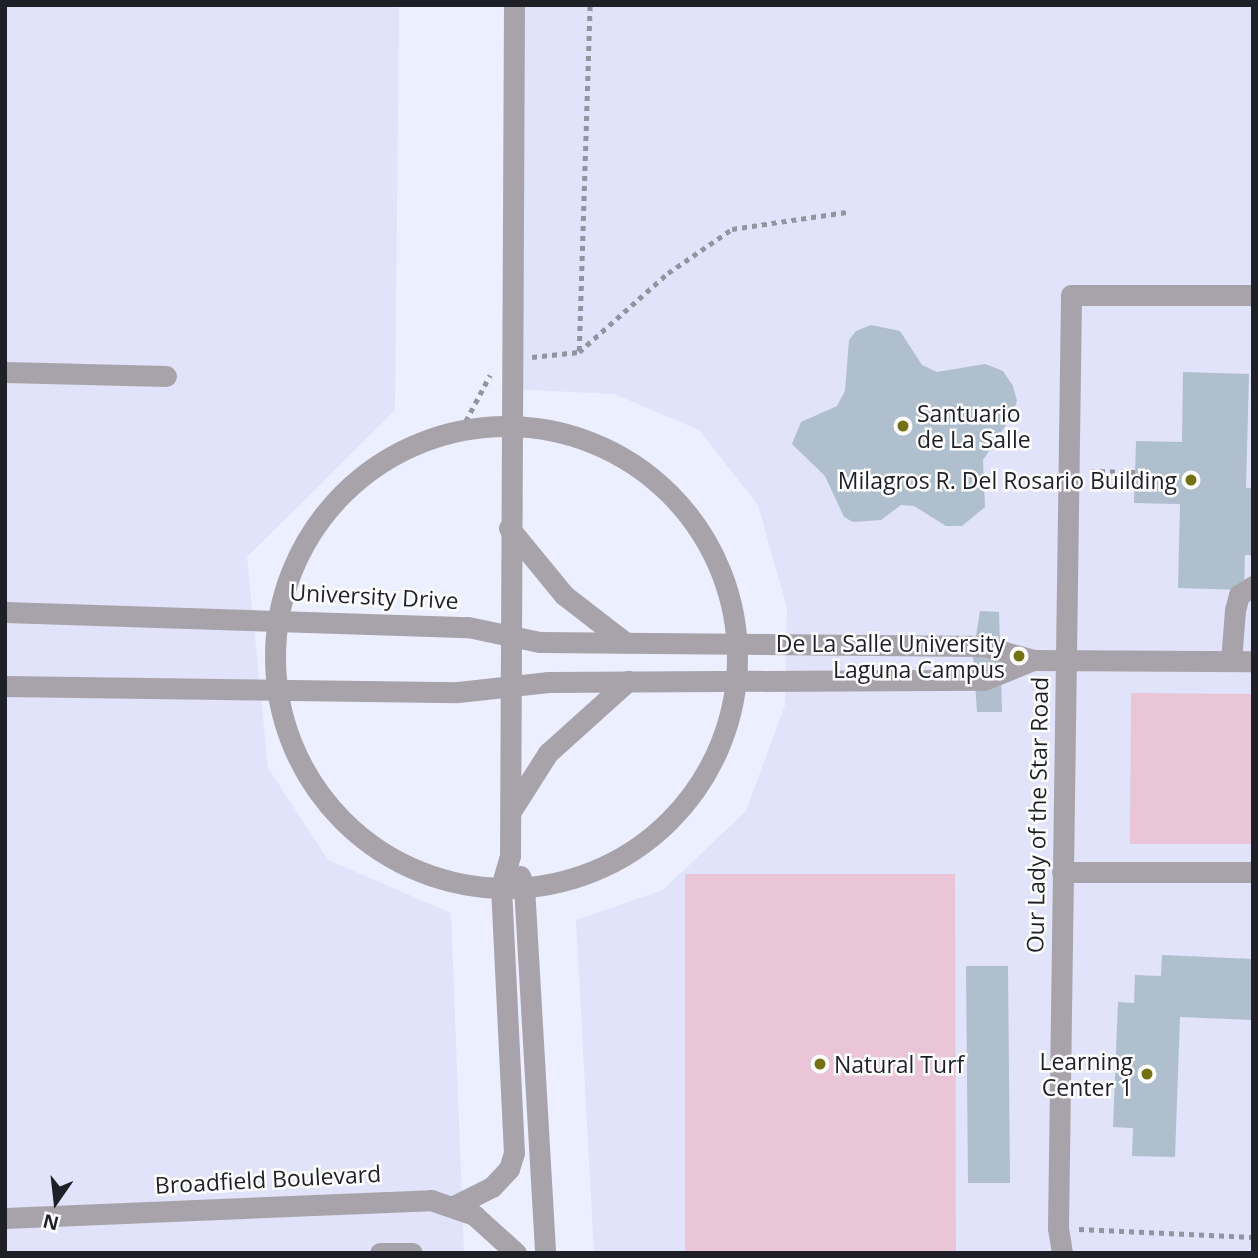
<!DOCTYPE html>
<html>
<head>
<meta charset="utf-8">
<style>
  body { margin:0 }
  #map { position:relative; width:1258px; height:1258px; overflow:hidden; background:#ecefff; font-family:"Open Sans",sans-serif }
  div>[style] { position:absolute }
  .built>* { inset:0; background:#e0e3f9 }
  .green>* { inset:0; background:#eac5d7 }
  .building>* { inset:0; background:#afbfcd }
  .path>* { height:4.5px; margin-top:-2.25px; transform-origin:0; background:repeating-linear-gradient(90deg,#9294a0 0 5px,transparent 0 10px) }
  .minor>* { height:21px; margin:-10.5px; padding:0 10.5px; transform-origin:10.5px; border-radius:10.5px; background:#a8a3ab }
  .minor>.ring { margin:-10.5px; padding:0; box-sizing:content-box; background:none; border:21px solid #a8a3ab; border-radius:50% }
  .dots>* { width:19px; height:19px; translate:-50% -50%; box-sizing:border-box; border:4px solid #fff; border-radius:50% }
  span { translate:-50% -50%; white-space:nowrap; text-align:center; line-height:1.15; -webkit-text-stroke:5px #fff; paint-order:stroke }
  .poi-label { font-size:23px; color:#1f2027 }
  .left { translate:0 -50%; text-align:left }
  .right { translate:-100% -50%; text-align:right }
  .street-label { font-size:23px; color:#1f2027 }
  .frame { position:absolute; inset:0; border:7px solid #1f2027; pointer-events:none }
  .north { position:absolute; left:21px; top:1167px; width:70px; height:70px; -webkit-text-stroke:5px #fff; paint-order:stroke; rotate:194deg; font-size:19px; font-weight:700; line-height:28px; text-align:center; color:#1f2027 }
  .north::after { content:''; display:block; margin:auto; width:24px; height:32px; background:#1f2027; clip-path:polygon(50% 0,100% 100%,50% 72%,0 100%) }
</style>
</head>
<body>
<div id="map">
  <div class="built">
    <div style="clip-path:polygon(5px 5px,399px 5px,395px 410px,247px 557px,268px 768px,328px 860px,451px 913px,464px 1253px,5px 1253px)"></div>
    <div style="clip-path:polygon(509px 5px,1253px 5px,1253px 1253px,594px 1253px,576px 920px,663px 890px,746px 811px,785px 705px,787px 608px,758px 505px,699px 430px,614px 394px,509px 389px)"></div>
  </div>
  <div class="green">
    <div style="clip-path:polygon(1131px 693px,1253px 694px,1253px 844px,1130px 844px)"></div>
    <div style="clip-path:polygon(685px 874px,955px 874px,956px 1253px,685px 1253px)"></div>
  </div>
  <div class="building">
    <div style="clip-path:polygon(871px 325px,900px 331px,922px 365px,937px 372px,985px 364px,1003px 371px,1013px 386px,1017px 401px,1012px 416px,983px 460px,985px 507px,962px 526px,946px 526px,914px 506px,901px 505px,881px 520px,853px 522px,844px 517px,825px 476px,792px 444px,801px 422px,837px 406px,845px 391px,849px 340px,856px 331px)"></div>
    <div style="clip-path:polygon(1183px 372px,1249px 374px,1246px 488px,1253px 488px,1253px 555px,1245px 555px,1244px 590px,1178px 588px,1180px 504px,1134px 503px,1136px 441px,1182px 442px)"></div>
    <div style="clip-path:polygon(980px 611px,999px 612px,1002px 712px,977px 712px,973px 655px)"></div>
    <div style="clip-path:polygon(1162px 955px,1253px 959px,1253px 1020px,1180px 1017px,1175px 1157px,1132px 1156px,1133px 1128px,1113px 1127px,1118px 1002px,1134px 1003px,1135px 975px,1161px 976px)"></div>
    <div style="clip-path:polygon(966px 966px,1008px 966px,1010px 1183px,968px 1183px)"></div>
  </div>
  <div class="path">
    <div style="left:579px;top:351px;width:346px;rotate:-88.2deg"></div>
    <div style="left:532px;top:357px;width:47px;rotate:-6.1deg"></div>
    <div style="left:579px;top:352px;width:119px;rotate:-41.6deg"></div>
    <div style="left:668px;top:273px;width:78px;rotate:-34.5deg"></div>
    <div style="left:732px;top:229px;width:116px;rotate:-8.4deg"></div>
    <div style="left:461px;top:430px;width:62px;rotate:-62.2deg"></div>
    <div style="left:1090px;top:471px;width:45px;rotate:1.3deg"></div>
    <div style="left:1079px;top:1229px;width:174px;rotate:2.6deg"></div>
  </div>
  <div class="minor">
    <div style="left:5px;top:372px;width:161px;rotate:1.4deg"></div>
    <div class="ring" style="left:275px;top:426px;width:441px;height:441px"></div>
    <div style="left:509px;top:528px;width:87px;rotate:50.6deg"></div>
    <div style="left:564px;top:595px;width:78px;rotate:37.7deg"></div>
    <div style="left:5px;top:612px;width:463px;rotate:1.9deg"></div>
    <div style="left:468px;top:627px;width:73px;rotate:11.9deg"></div>
    <div style="left:539px;top:642px;width:445px;rotate:0.5deg"></div>
    <div style="left:984px;top:646px;width:51px;rotate:15.9deg"></div>
    <div style="left:1033px;top:660px;width:220px;rotate:0.3deg"></div>
    <div style="left:1231px;top:661px;width:51px;rotate:-85.5deg"></div>
    <div style="left:1235px;top:610px;width:16px;rotate:-75deg"></div>
    <div style="left:1239px;top:595px;width:17px;rotate:-33deg"></div>
    <div style="left:5px;top:686px;width:453px;rotate:0.8deg"></div>
    <div style="left:458px;top:692px;width:91px;rotate:-6.3deg"></div>
    <div style="left:548px;top:682px;width:436px;rotate:-0.3deg"></div>
    <div style="left:984px;top:680px;width:53px;rotate:-22.2deg"></div>
    <div style="left:511px;top:811px;width:69px;rotate:-57.5deg"></div>
    <div style="left:548px;top:753px;width:108px;rotate:-42deg"></div>
    <div style="left:1062px;top:872px;width:191px"></div>
    <div style="left:520px;top:876px;width:11px;rotate:68deg"></div>
    <div style="left:524px;top:886px;width:368px;rotate:86.7deg"></div>
    <div style="left:454px;top:1206px;width:42px;rotate:-26.6deg"></div>
    <div style="left:492px;top:1187px;width:25px;rotate:-47deg"></div>
    <div style="left:509px;top:1169px;width:17px;rotate:-73deg"></div>
    <div style="left:514px;top:1153px;width:266px;rotate:-92.8deg"></div>
    <div style="left:501px;top:887px;width:33px;rotate:-74deg"></div>
    <div style="left:510px;top:855px;width:850px;rotate:-89.73deg"></div>
    <div style="left:5px;top:1218px;width:426px;rotate:-2.4deg"></div>
    <div style="left:431px;top:1200px;width:46px;rotate:19.2deg"></div>
    <div style="left:474px;top:1215px;width:57px;rotate:42.1deg"></div>
    <div style="left:380px;top:1253px;width:32px"></div>
    <div style="left:1062px;top:1253px;width:25px;rotate:-99deg"></div>
    <div style="left:1058px;top:1228px;width:933px;rotate:-89.2deg"></div>
    <div style="left:1071px;top:295px;width:182px"></div>
  </div>
  <div class="dots">
    <div style="left:903px;top:426px;background:#747114"></div>
    <div style="left:1191px;top:480px;background:#747114"></div>
    <div style="left:1019px;top:656px;background:#747114"></div>
    <div style="left:820px;top:1064px;background:#747114"></div>
    <div style="left:1147px;top:1074px;background:#747114"></div>
  </div>
  <div class="poi-label">
    <span class="left" style="left:917px;top:426px">Santuario<br>de La Salle</span>
    <span class="right" style="left:1177px;top:480px">Milagros R. Del Rosario Building</span>
    <span class="right" style="left:1005px;top:656px">De La Salle University<br>Laguna Campus</span>
    <span class="right" style="left:1133px;top:1074px">Learning<br>Center 1</span>
    <span class="left" style="left:834px;top:1064px">Natural Turf</span>
  </div>
  <div class="street-label">
    <span style="left:374px;top:596px;rotate:3deg">University Drive</span>
    <span style="left:1037px;top:815px;rotate:-89deg">Our Lady of the Star Road</span>
    <span style="left:268px;top:1179px;rotate:-3deg">Broadfield Boulevard</span>
  </div>
  <div class="frame"></div>
  <div class="north">N</div>
</div>
</body>
</html>
